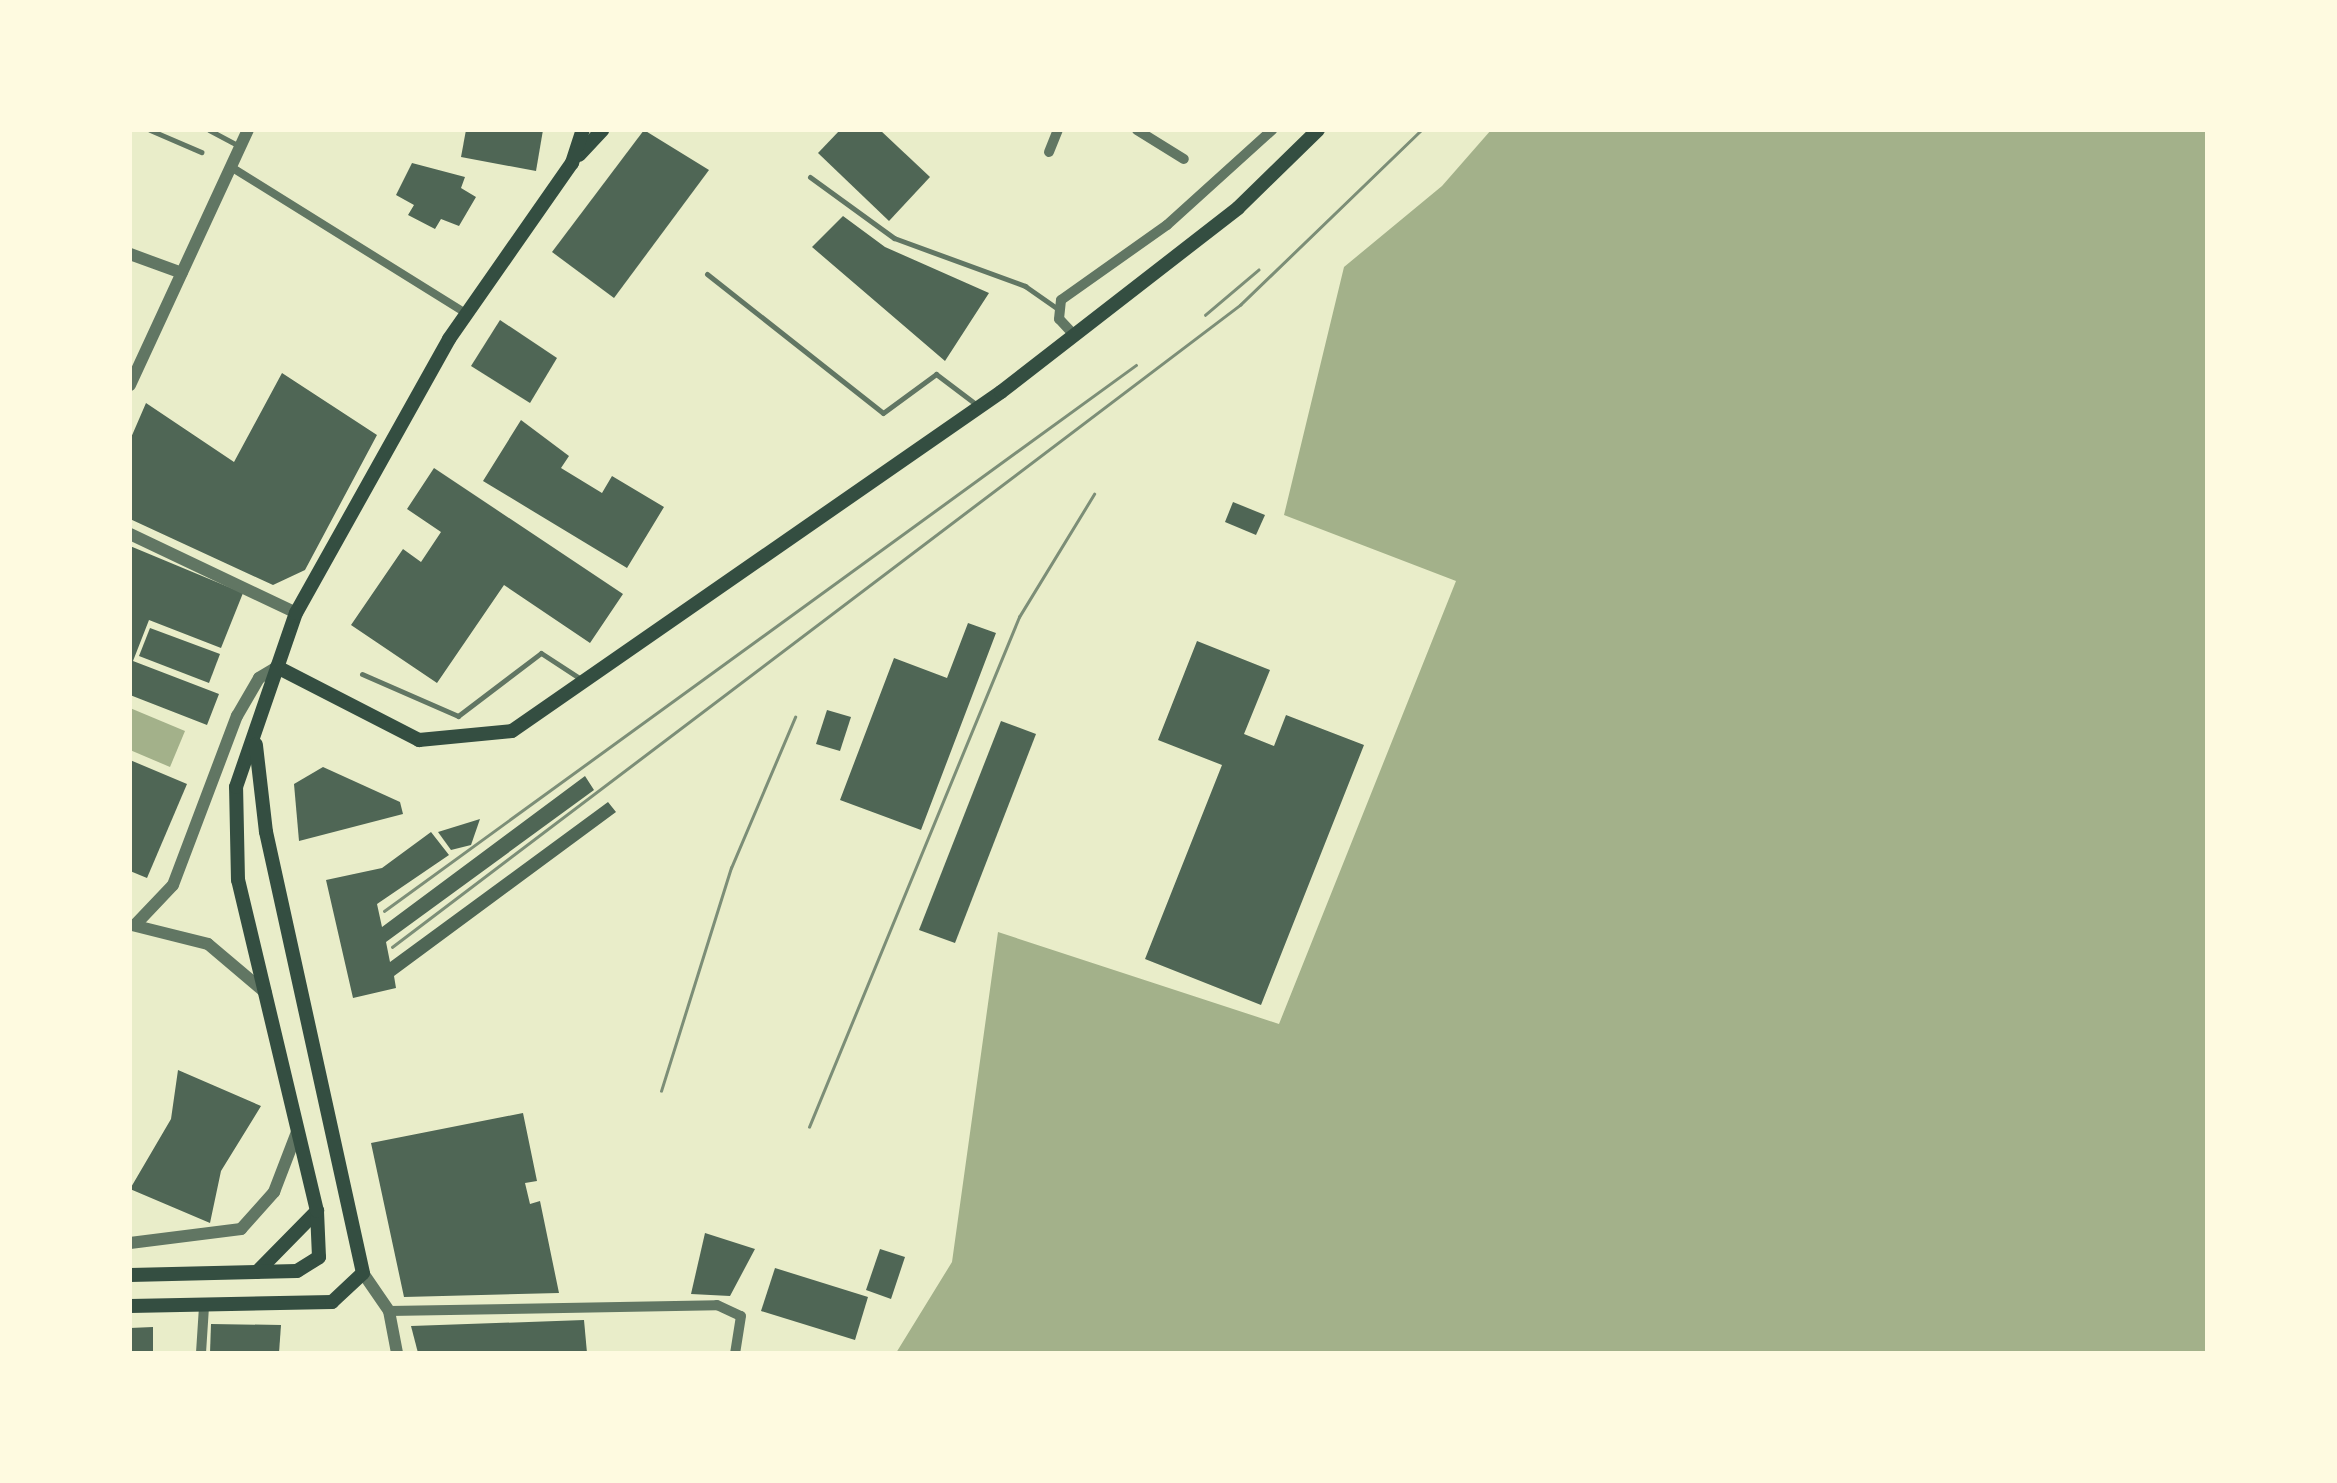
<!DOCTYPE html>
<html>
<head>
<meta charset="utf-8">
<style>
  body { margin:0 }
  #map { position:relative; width:2337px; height:1483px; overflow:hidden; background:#e9edc9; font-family:"Roboto Serif",serif }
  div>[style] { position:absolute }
  .water>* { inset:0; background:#a3b18a }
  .building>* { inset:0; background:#4f6655 }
  .service>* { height:5px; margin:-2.5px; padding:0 2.5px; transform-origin:2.5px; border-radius:2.5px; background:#617663 }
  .pedestrian>* { height:8px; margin:-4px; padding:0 4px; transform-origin:4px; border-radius:4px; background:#617663 }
  .minor>* { height:10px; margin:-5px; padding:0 5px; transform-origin:5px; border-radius:5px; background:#617663 }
  .tertiary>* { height:12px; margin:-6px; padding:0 6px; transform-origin:6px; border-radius:6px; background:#617663 }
  .secondary>* { height:14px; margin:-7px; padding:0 7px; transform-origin:7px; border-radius:7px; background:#344e41 }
  .tram>* { height:2.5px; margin:-1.25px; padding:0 1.25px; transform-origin:1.25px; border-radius:1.25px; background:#7c8e77 }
  span { translate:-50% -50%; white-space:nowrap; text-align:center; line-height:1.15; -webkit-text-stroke:10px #fefae0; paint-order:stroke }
  .frame { position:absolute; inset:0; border:132px solid #fefae0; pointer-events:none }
</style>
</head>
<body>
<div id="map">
  <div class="water">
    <div style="clip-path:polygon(1491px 130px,2207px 130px,2207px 1353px,896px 1353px,952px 1262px,998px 932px,1279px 1024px,1456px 581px,1284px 515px,1344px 267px,1442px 186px)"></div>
    <div style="clip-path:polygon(130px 708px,185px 731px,170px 767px,130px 750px)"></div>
  </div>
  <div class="building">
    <div style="clip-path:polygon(466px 130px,543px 130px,536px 171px,461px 157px)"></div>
    <div style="clip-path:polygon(644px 130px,709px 170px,614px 298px,552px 252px)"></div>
    <div style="clip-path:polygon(840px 130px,880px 130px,930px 177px,889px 221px,818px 153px)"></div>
    <div style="clip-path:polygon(412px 163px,465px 177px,461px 188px,476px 197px,459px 226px,441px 219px,435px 229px,408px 215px,414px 205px,396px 195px)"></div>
    <div style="clip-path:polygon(843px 216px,885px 247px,989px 293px,945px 361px,812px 247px)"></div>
    <div style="clip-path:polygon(500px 320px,557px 358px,530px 403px,471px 366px)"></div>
    <div style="clip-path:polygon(282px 373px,377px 435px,305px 570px,273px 585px,130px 519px,130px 440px,146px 403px,234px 462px)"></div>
    <div style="clip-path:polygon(521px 420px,569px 456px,561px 468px,602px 493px,612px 476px,664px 507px,627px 568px,483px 481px)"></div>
    <div style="clip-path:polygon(434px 468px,623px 594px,590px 643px,504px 585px,437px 683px,351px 625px,403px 549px,421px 562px,441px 532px,407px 509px)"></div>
    <div style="clip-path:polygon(1233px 502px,1265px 515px,1256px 535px,1225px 522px)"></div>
    <div style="clip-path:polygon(130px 546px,243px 593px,221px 648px,149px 620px,133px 661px,219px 694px,207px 725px,130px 695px)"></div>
    <div style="clip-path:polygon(968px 623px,996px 633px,921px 830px,840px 800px,894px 658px,947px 678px)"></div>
    <div style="clip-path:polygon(150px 628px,220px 654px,209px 683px,139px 656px)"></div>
    <div style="clip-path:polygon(1197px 641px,1270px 670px,1244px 734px,1274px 746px,1286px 715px,1364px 745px,1261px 1005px,1145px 959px,1222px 765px,1158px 740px)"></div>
    <div style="clip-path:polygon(827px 710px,851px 717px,840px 751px,816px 744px)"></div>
    <div style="clip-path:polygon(1001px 721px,1036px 734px,955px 943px,919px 930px)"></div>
    <div style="clip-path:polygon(130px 760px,187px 784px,147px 878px,130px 871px)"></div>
    <div style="clip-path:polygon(323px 767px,400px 802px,403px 814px,299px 841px,294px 784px)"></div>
    <div style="clip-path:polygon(585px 776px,594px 790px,386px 942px,390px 962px,608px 802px,616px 812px,394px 976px,396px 988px,353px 998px,326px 880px,382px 868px,431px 832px,449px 855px,377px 904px,382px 927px)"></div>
    <div style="clip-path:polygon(480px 819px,471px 845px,451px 850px,438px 832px)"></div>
    <div style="clip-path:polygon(178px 1070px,261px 1106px,221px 1171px,210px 1223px,130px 1189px,171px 1119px)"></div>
    <div style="clip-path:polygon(523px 1113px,537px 1181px,525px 1183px,530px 1204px,540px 1201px,559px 1293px,404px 1297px,371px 1143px)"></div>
    <div style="clip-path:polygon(705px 1233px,755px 1249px,730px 1296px,691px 1294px)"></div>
    <div style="clip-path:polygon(880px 1249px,905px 1257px,891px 1299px,866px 1290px)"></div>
    <div style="clip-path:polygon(775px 1268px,868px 1297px,855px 1340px,761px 1311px)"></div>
    <div style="clip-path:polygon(584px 1320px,587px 1353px,418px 1353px,411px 1326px)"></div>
    <div style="clip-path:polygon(211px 1324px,281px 1325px,279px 1353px,210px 1353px)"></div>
    <div style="clip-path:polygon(153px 1327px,153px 1353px,130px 1353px,130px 1328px)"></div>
  </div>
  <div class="service">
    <div style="left:150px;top:130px;width:56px;rotate:23.3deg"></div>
    <div style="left:209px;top:130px;width:32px;rotate:28deg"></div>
    <div style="left:810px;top:177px;width:104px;rotate:36deg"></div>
    <div style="left:894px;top:238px;width:140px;rotate:20.1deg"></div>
    <div style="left:1025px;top:286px;width:38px;rotate:35deg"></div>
    <div style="left:707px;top:274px;width:224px;rotate:38.3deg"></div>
    <div style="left:883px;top:413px;width:66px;rotate:-36.3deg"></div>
    <div style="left:936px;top:374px;width:51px;rotate:37.1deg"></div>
    <div style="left:362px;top:674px;width:105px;rotate:23.6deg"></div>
    <div style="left:458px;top:716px;width:104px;rotate:-37.2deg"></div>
    <div style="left:541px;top:653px;width:51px;rotate:33.1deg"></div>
  </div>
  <div class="pedestrian">
    <div style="left:231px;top:167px;width:277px;rotate:31.9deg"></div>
  </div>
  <div class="minor">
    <div style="left:1137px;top:130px;width:55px;rotate:31.7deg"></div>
    <div style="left:1049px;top:152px;width:24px;rotate:-68deg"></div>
    <div style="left:1075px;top:336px;width:23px;rotate:-133deg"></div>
    <div style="left:1059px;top:319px;width:19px;rotate:-84deg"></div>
    <div style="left:1061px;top:300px;width:130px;rotate:-35.3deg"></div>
    <div style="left:1167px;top:225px;width:142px;rotate:-42.1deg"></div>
    <div style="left:389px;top:1311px;width:328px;rotate:-1deg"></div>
    <div style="left:717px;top:1305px;width:26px;rotate:25deg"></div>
    <div style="left:741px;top:1316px;width:37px;rotate:99deg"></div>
    <div style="left:201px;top:1353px;width:47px;rotate:-86.3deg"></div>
  </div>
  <div class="tertiary">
    <div style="left:130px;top:254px;width:55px;rotate:20.1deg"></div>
    <div style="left:130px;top:385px;width:281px;rotate:-65.2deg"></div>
    <div style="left:130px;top:534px;width:184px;rotate:25.4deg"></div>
    <div style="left:132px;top:925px;width:78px;rotate:14deg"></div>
    <div style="left:208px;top:944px;width:76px;rotate:40.2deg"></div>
    <div style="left:135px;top:925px;width:55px;rotate:-46.5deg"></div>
    <div style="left:173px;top:885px;width:181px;rotate:-69.3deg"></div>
    <div style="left:237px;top:716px;width:44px;rotate:-59.9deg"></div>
    <div style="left:259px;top:678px;width:21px;rotate:-31deg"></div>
    <div style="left:130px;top:1243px;width:112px;rotate:-7.2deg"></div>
    <div style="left:241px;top:1229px;width:50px;rotate:-48.3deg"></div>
    <div style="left:274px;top:1192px;width:64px;rotate:-69deg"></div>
    <div style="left:363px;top:1273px;width:46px;rotate:55.6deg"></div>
    <div style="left:389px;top:1311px;width:43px;rotate:79.2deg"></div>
  </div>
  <div class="secondary">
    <div style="left:579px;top:155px;width:34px;rotate:-47deg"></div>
    <div style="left:277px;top:667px;width:160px;rotate:27.2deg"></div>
    <div style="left:419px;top:740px;width:93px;rotate:-5.5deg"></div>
    <div style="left:512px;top:731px;width:595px;rotate:-34.73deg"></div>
    <div style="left:1001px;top:392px;width:300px;rotate:-37.8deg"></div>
    <div style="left:1238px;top:208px;width:112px;rotate:-44.3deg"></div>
    <div style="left:257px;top:1272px;width:86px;rotate:-45.5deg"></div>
    <div style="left:130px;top:1275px;width:167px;rotate:-1.4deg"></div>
    <div style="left:297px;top:1271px;width:26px;rotate:-32deg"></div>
    <div style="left:319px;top:1257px;width:46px;rotate:-92.5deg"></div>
    <div style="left:317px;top:1211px;width:340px;rotate:-103.4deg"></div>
    <div style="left:238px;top:880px;width:93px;rotate:-91.2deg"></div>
    <div style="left:236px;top:787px;width:184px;rotate:-71deg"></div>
    <div style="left:296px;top:613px;width:314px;rotate:-60.8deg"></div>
    <div style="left:449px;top:339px;width:215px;rotate:-55.1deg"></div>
    <div style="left:572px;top:163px;width:35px;rotate:-72deg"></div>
    <div style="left:130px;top:1306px;width:202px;rotate:-1.1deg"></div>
    <div style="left:332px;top:1302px;width:42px;rotate:-43.1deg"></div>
    <div style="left:363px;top:1273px;width:452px;rotate:-102.4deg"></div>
    <div style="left:266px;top:832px;width:88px;rotate:-96.6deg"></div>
  </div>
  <div class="tram">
    <div style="left:1205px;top:315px;width:70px;rotate:-40.3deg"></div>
    <div style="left:384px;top:911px;width:929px;rotate:-35.98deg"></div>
    <div style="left:392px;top:947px;width:1064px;rotate:-37.13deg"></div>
    <div style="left:1240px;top:305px;width:252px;rotate:-44deg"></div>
    <div style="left:661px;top:1091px;width:234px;rotate:-72.6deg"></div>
    <div style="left:731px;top:868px;width:164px;rotate:-67deg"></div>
    <div style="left:809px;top:1127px;width:552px;rotate:-67.62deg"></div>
    <div style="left:1019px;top:617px;width:144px;rotate:-58.6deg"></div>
  </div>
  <div class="frame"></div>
</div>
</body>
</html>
